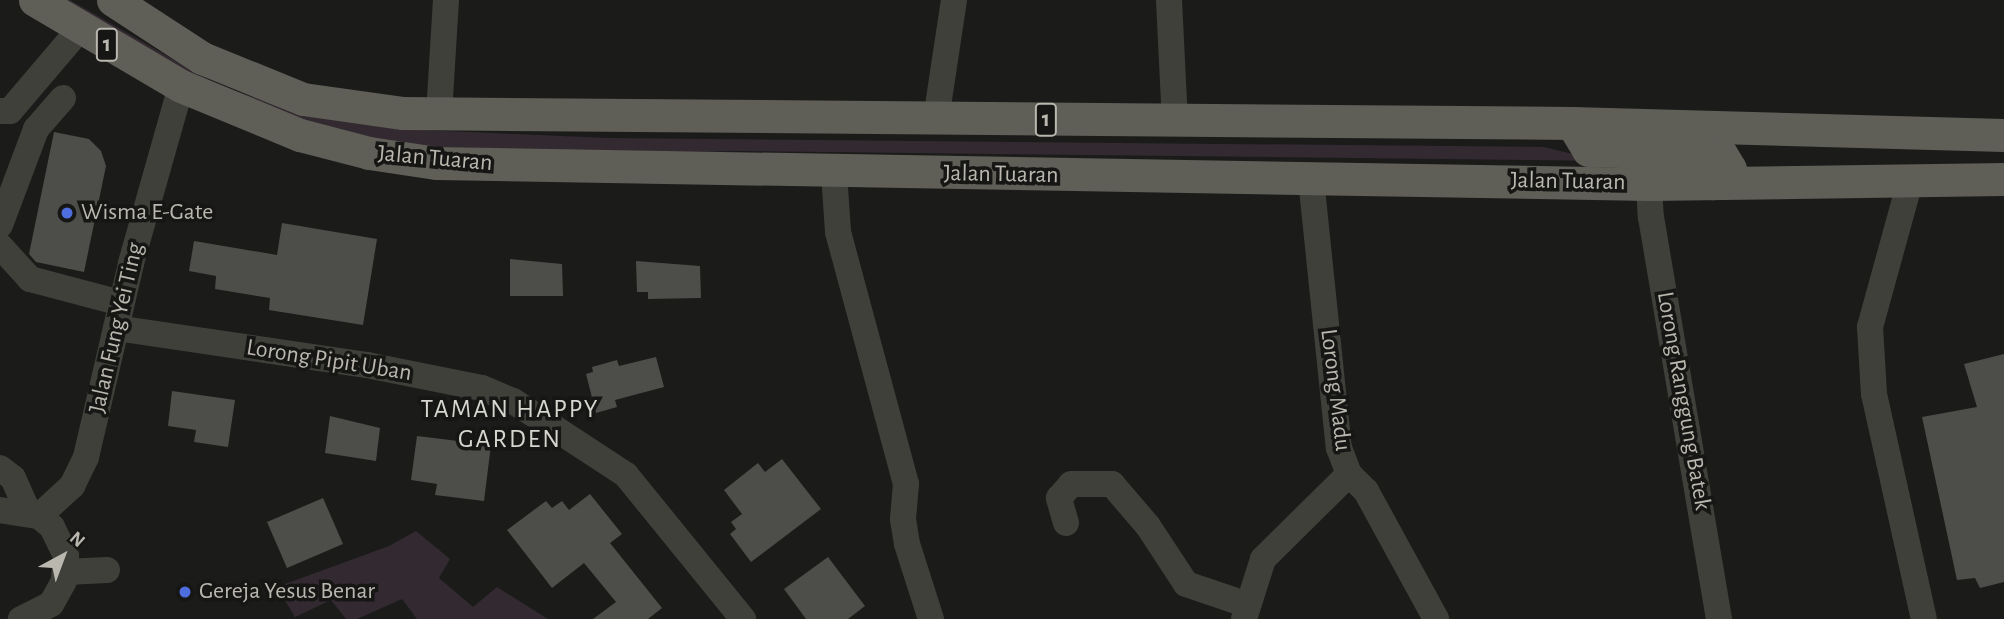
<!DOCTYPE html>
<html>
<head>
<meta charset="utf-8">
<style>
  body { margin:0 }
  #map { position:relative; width:2004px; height:619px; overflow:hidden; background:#1b1b1a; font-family:"Alegreya Sans",sans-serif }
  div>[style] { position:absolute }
  .green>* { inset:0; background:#322a30 }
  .building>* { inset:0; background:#4d4d49 }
  .minor>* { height:26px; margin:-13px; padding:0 13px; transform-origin:13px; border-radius:13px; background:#40403b }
  .major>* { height:33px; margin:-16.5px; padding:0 16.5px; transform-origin:16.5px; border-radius:16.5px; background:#5f5e57 }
  .dots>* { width:19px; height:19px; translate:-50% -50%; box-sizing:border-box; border:4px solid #161615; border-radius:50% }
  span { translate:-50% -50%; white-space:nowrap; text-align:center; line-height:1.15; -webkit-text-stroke:7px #161615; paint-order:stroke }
  .shield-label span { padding:2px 5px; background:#161615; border:2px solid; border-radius:5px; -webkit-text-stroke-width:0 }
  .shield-label { font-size:23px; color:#b9b7ae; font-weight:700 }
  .street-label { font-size:24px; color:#b9b7ae }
  .poi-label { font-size:24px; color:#b9b7ae }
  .left { translate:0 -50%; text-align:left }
  .neighbourhood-label { font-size:26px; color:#d6d5ce; letter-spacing:2px }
  .north { position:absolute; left:28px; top:521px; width:70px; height:70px; -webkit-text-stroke:5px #161615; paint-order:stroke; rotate:41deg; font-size:19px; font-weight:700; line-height:28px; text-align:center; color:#b9b7ae }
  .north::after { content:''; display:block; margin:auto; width:24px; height:32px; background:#b9b7ae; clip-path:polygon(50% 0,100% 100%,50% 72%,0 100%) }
</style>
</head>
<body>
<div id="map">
  <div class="green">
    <div style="clip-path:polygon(52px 0,70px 0,221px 87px,321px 118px,397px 129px,609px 138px,1544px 147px,1581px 156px,1703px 162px,739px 151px,609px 153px,394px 145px,265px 115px)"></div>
    <div style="clip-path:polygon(416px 531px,450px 559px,439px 578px,473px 607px,497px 587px,548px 619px,417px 619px,402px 599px,357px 619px,346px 619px,331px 600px,295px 617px,277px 587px,389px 546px)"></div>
  </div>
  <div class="building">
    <div style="clip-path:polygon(54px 132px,89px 139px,101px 151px,106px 166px,84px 272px,36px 262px,29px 254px)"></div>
    <div style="clip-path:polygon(282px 223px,377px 239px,363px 325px,269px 310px,270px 298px,215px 289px,216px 276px,189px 271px,194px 241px,277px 255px)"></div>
    <div style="clip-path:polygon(510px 259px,562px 264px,563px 296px,510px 296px)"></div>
    <div style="clip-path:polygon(636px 261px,700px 266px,701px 298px,648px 299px,648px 292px,637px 292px)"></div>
    <div style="clip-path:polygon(2004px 354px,2004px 582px,1980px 588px,1975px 578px,1957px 580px,1922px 417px,1977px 407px,1964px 364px)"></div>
    <div style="clip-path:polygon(656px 357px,664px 387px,615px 400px,617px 407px,596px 413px,586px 374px,593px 372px,592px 367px,617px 360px,619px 366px)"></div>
    <div style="clip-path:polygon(172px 391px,235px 400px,228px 447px,194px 442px,196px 430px,168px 426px)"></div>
    <div style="clip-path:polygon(330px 416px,380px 428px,376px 461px,325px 453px)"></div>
    <div style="clip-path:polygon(417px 436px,491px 445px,484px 501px,435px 495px,437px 484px,411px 480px)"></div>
    <div style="clip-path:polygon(782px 459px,821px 509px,751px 562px,730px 534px,736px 529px,731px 522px,742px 514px,724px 490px,758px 463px,765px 472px)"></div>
    <div style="clip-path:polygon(590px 494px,622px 534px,610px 543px,662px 608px,648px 619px,593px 619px,616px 602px,584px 563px,552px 588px,507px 530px,546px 501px,552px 508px,562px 501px,569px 510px)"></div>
    <div style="clip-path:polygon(323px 498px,343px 544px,287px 568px,267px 522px)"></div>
    <div style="clip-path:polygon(828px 557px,865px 606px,848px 619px,806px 619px,784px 589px)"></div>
  </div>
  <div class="minor">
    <div style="left:1169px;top:0;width:121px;rotate:87.2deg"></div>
    <div style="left:0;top:111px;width:10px"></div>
    <div style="left:10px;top:111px;width:106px;rotate:-49.6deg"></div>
    <div style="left:439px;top:114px;width:114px;rotate:-86.5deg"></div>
    <div style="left:936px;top:119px;width:120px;rotate:-81.4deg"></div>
    <div style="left:834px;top:173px;width:59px;rotate:86.1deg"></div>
    <div style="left:838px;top:232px;width:261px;rotate:74.9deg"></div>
    <div style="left:906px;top:484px;width:35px;rotate:95deg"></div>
    <div style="left:903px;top:519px;width:25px;rotate:81deg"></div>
    <div style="left:907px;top:544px;width:79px;rotate:72.3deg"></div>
    <div style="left:1911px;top:178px;width:155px;rotate:105.4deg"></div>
    <div style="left:1870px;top:327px;width:67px;rotate:86.6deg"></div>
    <div style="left:1874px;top:394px;width:230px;rotate:77.5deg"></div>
    <div style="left:1311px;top:179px;width:270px;rotate:84.1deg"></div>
    <div style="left:1339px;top:448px;width:28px;rotate:69deg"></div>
    <div style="left:1349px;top:474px;width:24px;rotate:45deg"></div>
    <div style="left:1366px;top:491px;width:146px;rotate:61.3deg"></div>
    <div style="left:1649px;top:184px;width:33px;rotate:87deg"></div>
    <div style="left:1651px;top:217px;width:408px;rotate:80.4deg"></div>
    <div style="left:0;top:225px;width:103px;rotate:-69.4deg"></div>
    <div style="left:36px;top:129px;width:41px;rotate:-48.9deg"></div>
    <div style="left:0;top:246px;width:45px;rotate:47.7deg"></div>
    <div style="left:30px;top:279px;width:94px;rotate:14.8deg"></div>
    <div style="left:116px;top:328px;width:254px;rotate:8.4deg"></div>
    <div style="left:367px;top:365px;width:117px;rotate:11.3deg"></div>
    <div style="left:482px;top:388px;width:34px;rotate:23deg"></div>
    <div style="left:513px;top:401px;width:135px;rotate:33.2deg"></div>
    <div style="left:626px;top:475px;width:186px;rotate:50.9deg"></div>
    <div style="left:0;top:468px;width:16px;rotate:38deg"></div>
    <div style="left:13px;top:478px;width:36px;rotate:66deg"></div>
    <div style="left:0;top:510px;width:39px;rotate:9deg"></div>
    <div style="left:39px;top:516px;width:17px;rotate:40deg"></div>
    <div style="left:52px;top:527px;width:32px;rotate:64deg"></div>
    <div style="left:66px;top:556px;width:25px;rotate:95deg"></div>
    <div style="left:64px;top:581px;width:26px;rotate:119deg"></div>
    <div style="left:51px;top:604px;width:34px;rotate:153deg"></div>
    <div style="left:39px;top:516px;width:45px;rotate:-42.3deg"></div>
    <div style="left:72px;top:486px;width:32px;rotate:-64deg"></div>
    <div style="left:86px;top:457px;width:199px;rotate:-76.9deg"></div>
    <div style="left:131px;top:263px;width:184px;rotate:-74.2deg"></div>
    <div style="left:1066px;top:523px;width:26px;rotate:-106deg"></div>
    <div style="left:1059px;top:498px;width:18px;rotate:-49deg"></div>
    <div style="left:1071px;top:484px;width:41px"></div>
    <div style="left:1112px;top:484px;width:55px;rotate:49.4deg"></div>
    <div style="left:1148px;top:526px;width:69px;rotate:56.8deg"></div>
    <div style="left:1186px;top:584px;width:62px;rotate:18.7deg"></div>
    <div style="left:66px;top:572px;width:41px;rotate:-2.8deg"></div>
    <div style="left:1244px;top:619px;width:63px;rotate:-72.4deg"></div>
    <div style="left:1263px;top:559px;width:121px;rotate:-44.7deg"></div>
  </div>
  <div class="major">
    <div style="left:35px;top:0;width:169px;rotate:30.5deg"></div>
    <div style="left:181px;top:86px;width:129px;rotate:22.4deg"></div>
    <div style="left:300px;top:135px;width:71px;rotate:14.6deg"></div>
    <div style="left:369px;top:153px;width:69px;rotate:8.4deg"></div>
    <div style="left:437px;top:163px;width:1212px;rotate:0.99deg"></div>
    <div style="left:1649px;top:184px;width:355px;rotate:-0.8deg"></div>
    <div style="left:113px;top:0;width:106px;rotate:33.1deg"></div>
    <div style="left:202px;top:58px;width:109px;rotate:22.1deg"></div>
    <div style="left:303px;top:99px;width:101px;rotate:8deg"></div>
    <div style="left:403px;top:113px;width:1169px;rotate:0.49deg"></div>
    <div style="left:1572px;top:123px;width:432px;rotate:1.6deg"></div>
    <div style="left:1572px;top:123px;width:31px;rotate:59deg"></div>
    <div style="left:1588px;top:150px;width:133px;rotate:1.7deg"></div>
    <div style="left:1721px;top:154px;width:17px;rotate:59deg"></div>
    <div style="left:1730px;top:169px;width:7px;rotate:106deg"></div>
    <div style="left:1728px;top:176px;width:17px;rotate:155deg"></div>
  </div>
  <div class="dots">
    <div style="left:67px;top:213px;background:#4f6ede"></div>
    <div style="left:185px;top:592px;background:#4f6ede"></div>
  </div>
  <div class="shield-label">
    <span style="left:107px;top:45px">1</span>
    <span style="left:1046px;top:120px">1</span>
  </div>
  <div class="street-label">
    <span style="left:435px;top:159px;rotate:5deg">Jalan Tuaran</span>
    <span style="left:1001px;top:175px;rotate:1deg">Jalan Tuaran</span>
    <span style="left:1568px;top:182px;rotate:1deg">Jalan Tuaran</span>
    <span style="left:117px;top:328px;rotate:-77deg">Jalan Fung Yei Ting</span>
    <span style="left:329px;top:361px;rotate:9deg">Lorong Pipit Uban</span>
    <span style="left:1335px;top:390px;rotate:83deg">Lorong Madu</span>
    <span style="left:1683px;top:401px;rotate:80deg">Lorong Ranggung Batek</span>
  </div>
  <div class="poi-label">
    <span class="left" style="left:81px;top:213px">Wisma E-Gate</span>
    <span class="left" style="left:199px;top:592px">Gereja Yesus Benar</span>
  </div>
  <div class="neighbourhood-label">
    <span style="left:510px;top:425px">TAMAN HAPPY<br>GARDEN</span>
  </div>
  <div class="north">N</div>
</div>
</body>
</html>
